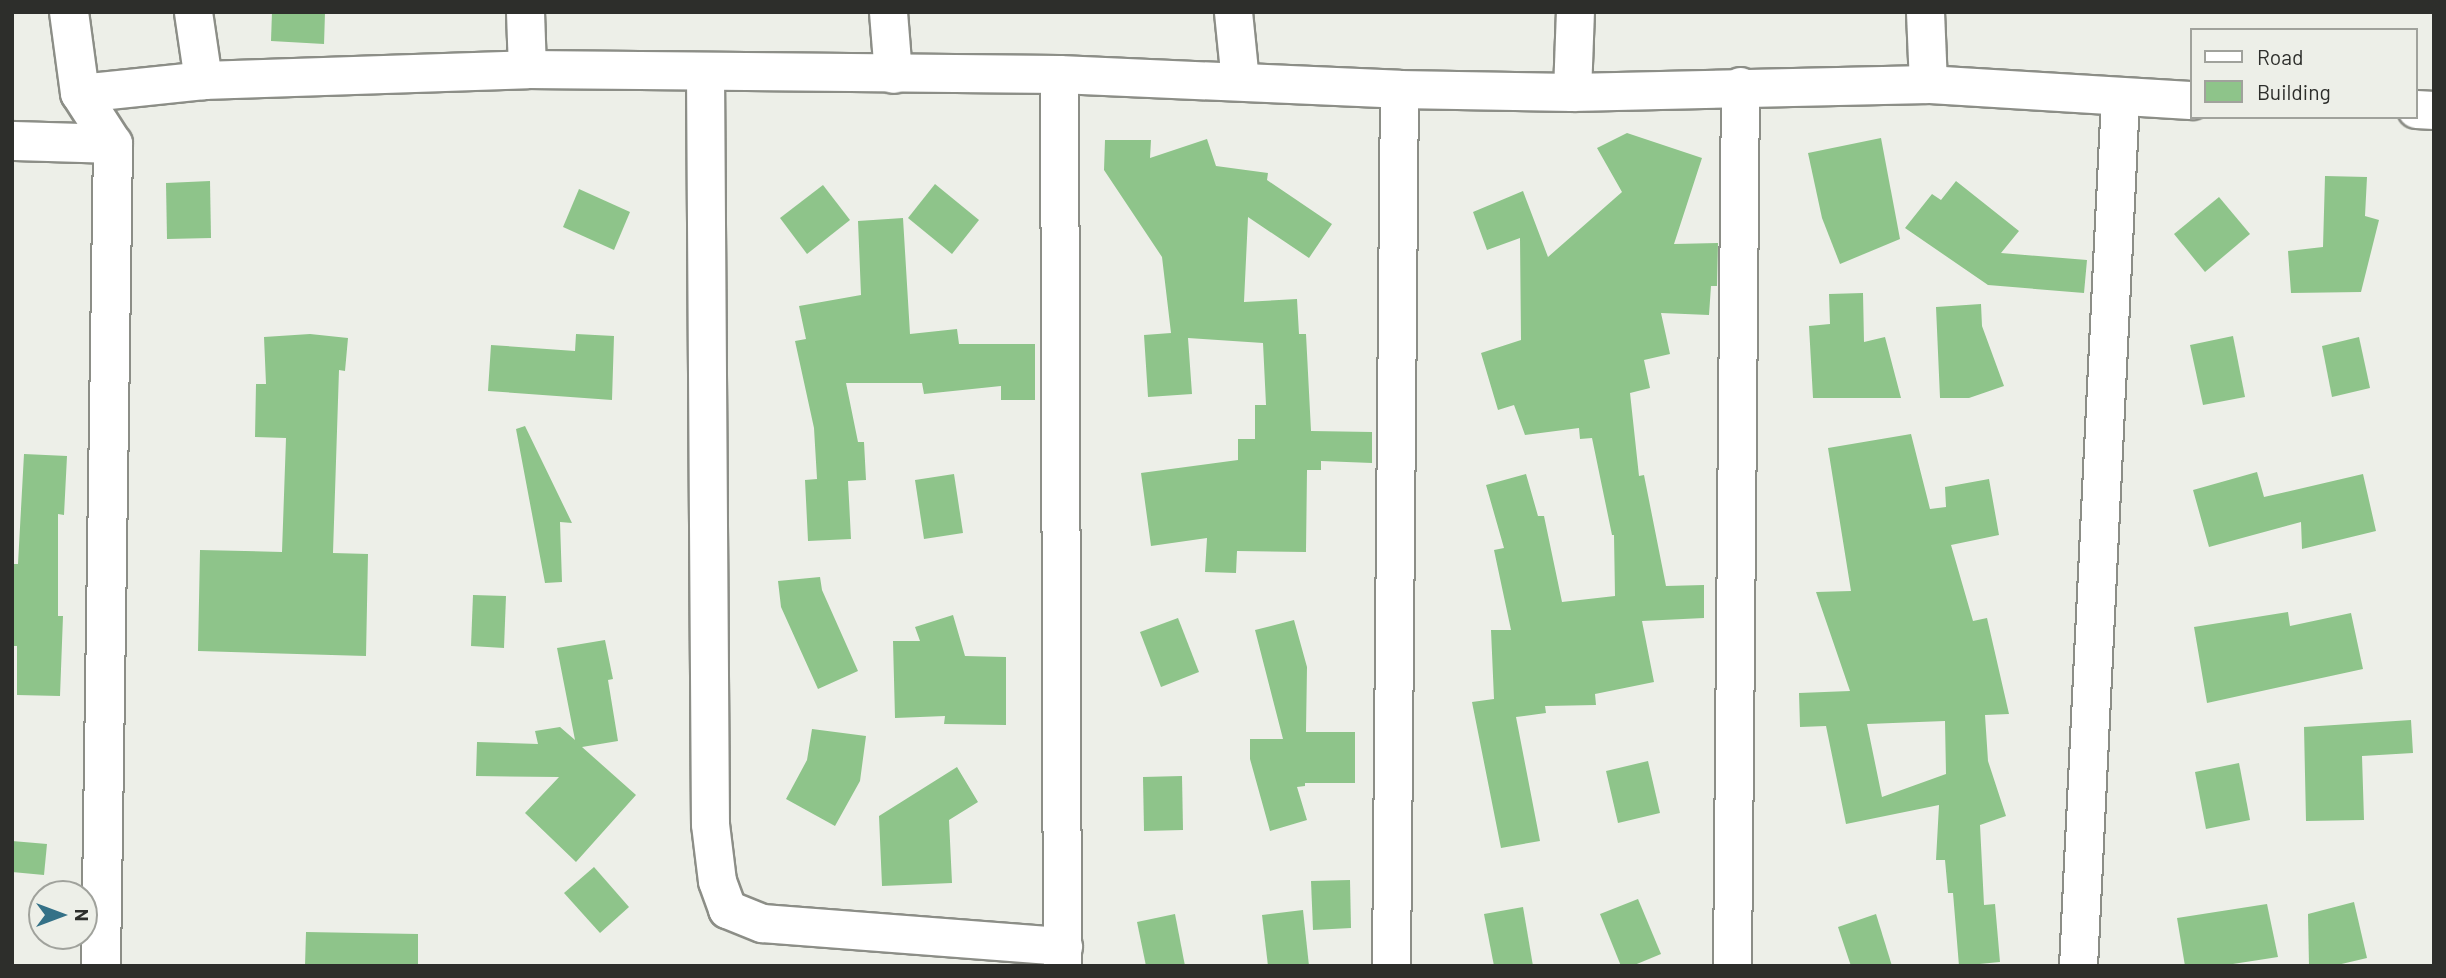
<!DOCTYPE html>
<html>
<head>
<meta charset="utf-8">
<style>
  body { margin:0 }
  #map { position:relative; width:2446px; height:978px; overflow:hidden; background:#edefe8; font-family:Barlow,sans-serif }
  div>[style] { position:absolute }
  .building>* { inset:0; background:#8ec48a }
  .roads { filter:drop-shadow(2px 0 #8c8e87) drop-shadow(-2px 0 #8c8e87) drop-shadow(0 2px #8c8e87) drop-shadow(0 -2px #8c8e87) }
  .minor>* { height:37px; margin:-18.5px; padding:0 18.5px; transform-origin:18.5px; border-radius:18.5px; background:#fff }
  .tertiary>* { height:38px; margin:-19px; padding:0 19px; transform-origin:19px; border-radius:19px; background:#fff }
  span { translate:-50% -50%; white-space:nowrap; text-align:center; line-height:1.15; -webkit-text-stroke:5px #edefe8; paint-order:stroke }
  .frame { position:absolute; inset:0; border:14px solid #2d2e2b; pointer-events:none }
  .legend { position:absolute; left:2190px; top:28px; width:228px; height:91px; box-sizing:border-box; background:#edefe8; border:2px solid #a0a29c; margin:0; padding:9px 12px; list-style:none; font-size:21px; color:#2d2e2b }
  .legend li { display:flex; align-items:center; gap:14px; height:35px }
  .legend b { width:35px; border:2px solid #a0a29c }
  .north { position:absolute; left:28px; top:880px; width:70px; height:70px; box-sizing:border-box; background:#edefe8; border:2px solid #a0a29c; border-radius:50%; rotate:90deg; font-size:19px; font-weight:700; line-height:28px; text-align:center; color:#2d2e2b }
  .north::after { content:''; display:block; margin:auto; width:24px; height:32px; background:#347187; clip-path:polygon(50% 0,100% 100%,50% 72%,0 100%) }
</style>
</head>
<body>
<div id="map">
  <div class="building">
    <div style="clip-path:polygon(272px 12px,325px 12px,324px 44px,271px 41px)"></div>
    <div style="clip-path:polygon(1627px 133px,1702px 158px,1674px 244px,1718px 243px,1717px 286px,1711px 286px,1709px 315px,1661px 313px,1670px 354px,1644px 360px,1650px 388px,1630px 393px,1639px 476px,1644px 475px,1666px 586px,1704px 585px,1704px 618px,1642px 621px,1654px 682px,1595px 694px,1596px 705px,1545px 706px,1546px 713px,1516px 717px,1540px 841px,1501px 848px,1472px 702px,1494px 699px,1491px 630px,1511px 630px,1494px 550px,1504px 548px,1486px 485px,1526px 474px,1538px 516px,1544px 516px,1562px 602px,1615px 596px,1614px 535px,1612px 535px,1592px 438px,1580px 439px,1579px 428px,1525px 435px,1514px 405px,1498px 410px,1481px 353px,1521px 340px,1520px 238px,1487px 250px,1473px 212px,1523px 191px,1548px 257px,1622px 192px,1597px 148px)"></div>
    <div style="clip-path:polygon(1881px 138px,1900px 239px,1840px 264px,1822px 218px,1808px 153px)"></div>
    <div style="clip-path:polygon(1207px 139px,1216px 166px,1268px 173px,1267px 180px,1332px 224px,1309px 258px,1248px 217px,1244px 302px,1297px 299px,1299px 334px,1306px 334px,1311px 431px,1372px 432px,1372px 463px,1321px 461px,1321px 470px,1307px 470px,1306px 552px,1237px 551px,1236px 573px,1205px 572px,1207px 538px,1151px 546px,1141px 473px,1238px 460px,1238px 439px,1255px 439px,1255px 405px,1266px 405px,1263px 343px,1188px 338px,1192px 394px,1148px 397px,1144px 335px,1171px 333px,1162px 257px,1104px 170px,1105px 140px,1151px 140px,1150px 158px)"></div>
    <div style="clip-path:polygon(2325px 176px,2367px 177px,2365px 216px,2379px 220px,2361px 292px,2291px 293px,2288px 251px,2323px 247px)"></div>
    <div style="clip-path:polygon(210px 181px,211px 238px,167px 239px,166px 183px)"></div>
    <div style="clip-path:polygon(1956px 181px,2019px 231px,2001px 253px,2087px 260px,2084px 293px,1988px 285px,1905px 228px,1932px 194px,1941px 200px)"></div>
    <div style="clip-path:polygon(935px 184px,979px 220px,952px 254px,908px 218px)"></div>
    <div style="clip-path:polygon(823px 185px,850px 220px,807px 254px,780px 218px)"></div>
    <div style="clip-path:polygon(579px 189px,630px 212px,614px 250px,563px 227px)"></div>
    <div style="clip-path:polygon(2219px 197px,2250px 234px,2205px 272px,2174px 234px)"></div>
    <div style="clip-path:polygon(903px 218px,910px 334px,957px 329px,959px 344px,1035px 344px,1035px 400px,1001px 400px,1001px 386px,924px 394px,922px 383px,846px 383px,858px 442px,864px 442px,866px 480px,848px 481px,851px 539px,808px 541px,805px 480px,817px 479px,814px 428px,795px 341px,806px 339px,799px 306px,861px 295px,858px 221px)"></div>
    <div style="clip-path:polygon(1863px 293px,1864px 342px,1885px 337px,1901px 398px,1813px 398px,1809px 326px,1830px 324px,1829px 294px)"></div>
    <div style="clip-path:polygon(1981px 304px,1982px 326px,2004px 386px,1969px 398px,1940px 398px,1936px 307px)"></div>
    <div style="clip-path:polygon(310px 334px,348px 338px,345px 371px,339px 370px,333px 553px,368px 554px,366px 656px,198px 651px,200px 550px,282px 552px,286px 438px,255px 437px,256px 384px,266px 384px,264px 337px)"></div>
    <div style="clip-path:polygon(576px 334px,614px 336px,612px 400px,488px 391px,491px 345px,575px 351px)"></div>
    <div style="clip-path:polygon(2233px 336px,2245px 397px,2203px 405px,2190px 345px)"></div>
    <div style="clip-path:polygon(2359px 337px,2370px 388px,2332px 397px,2322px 346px)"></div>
    <div style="clip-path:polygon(525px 426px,572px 523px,560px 522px,562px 582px,545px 583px,516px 429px)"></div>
    <div style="clip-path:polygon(evenodd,1911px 434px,1930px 509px,1946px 507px,1945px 487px,1989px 479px,1999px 535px,1951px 545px,1973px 621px,1987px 618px,2009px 714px,1985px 715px,1988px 761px,2006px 816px,1980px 825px,1984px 905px,1995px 904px,2000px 962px,1959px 966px,1953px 893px,1948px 893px,1945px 860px,1936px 860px,1939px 805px,1846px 824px,1826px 726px,1800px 727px,1799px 693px,1850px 691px,1816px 592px,1851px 591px,1828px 448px,1911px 434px,1945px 721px,1946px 774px,1882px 797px,1867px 724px,1945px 721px)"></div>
    <div style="clip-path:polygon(24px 454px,67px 456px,64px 515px,58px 514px,58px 616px,63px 616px,60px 696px,17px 695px,17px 646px,12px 646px,12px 564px,18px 564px)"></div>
    <div style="clip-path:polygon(2257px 472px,2264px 497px,2363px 474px,2376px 531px,2302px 549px,2301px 522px,2209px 547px,2193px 490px)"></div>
    <div style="clip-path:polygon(954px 474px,963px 533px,924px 539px,915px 480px)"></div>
    <div style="clip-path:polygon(820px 577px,822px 590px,858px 671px,818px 689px,781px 607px,778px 581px)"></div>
    <div style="clip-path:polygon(473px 595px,506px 596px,504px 648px,471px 646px)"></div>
    <div style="clip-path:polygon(2288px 612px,2290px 626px,2351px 613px,2363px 669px,2207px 703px,2194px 627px)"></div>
    <div style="clip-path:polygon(953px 615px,965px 656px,1006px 657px,1006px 725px,944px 724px,945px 716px,895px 718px,893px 641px,920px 641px,915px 627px)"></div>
    <div style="clip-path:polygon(1178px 618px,1199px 672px,1161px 687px,1140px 632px)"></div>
    <div style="clip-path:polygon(1294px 620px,1307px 667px,1306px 732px,1355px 732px,1355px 783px,1305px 783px,1305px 786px,1297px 787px,1307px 820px,1270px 831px,1250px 759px,1250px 739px,1283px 739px,1255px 630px)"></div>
    <div style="clip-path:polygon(605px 640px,613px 679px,608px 680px,618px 741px,582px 747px,636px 795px,576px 862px,525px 813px,559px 777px,476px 776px,477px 742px,538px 744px,535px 731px,560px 727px,575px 740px,557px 648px)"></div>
    <div style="clip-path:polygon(2411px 720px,2413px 753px,2362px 756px,2364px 820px,2306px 821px,2304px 727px)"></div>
    <div style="clip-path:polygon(812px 729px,866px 736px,860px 781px,835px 826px,786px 799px,807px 760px)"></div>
    <div style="clip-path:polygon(1648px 761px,1660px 813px,1618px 823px,1606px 771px)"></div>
    <div style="clip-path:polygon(2239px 763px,2250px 820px,2206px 829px,2195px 772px)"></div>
    <div style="clip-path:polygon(957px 767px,978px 802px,949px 820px,952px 883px,882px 886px,879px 816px)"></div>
    <div style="clip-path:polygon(1182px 776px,1183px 830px,1144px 831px,1143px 777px)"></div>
    <div style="clip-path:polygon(12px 841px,47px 844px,44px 875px,12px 872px)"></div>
    <div style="clip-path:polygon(594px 867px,629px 907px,600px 933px,564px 893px)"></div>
    <div style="clip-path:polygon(1350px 880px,1351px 928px,1313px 930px,1311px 881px)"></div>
    <div style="clip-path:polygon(1638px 899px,1661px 954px,1632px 966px,1621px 966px,1600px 914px)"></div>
    <div style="clip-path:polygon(2354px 902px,2367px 958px,2333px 966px,2309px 966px,2308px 914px)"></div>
    <div style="clip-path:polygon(2267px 904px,2278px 957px,2220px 966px,2185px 966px,2177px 918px)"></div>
    <div style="clip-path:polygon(1523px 907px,1533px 966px,1494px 966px,1484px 914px)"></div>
    <div style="clip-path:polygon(1303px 910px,1309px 966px,1268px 966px,1262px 915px)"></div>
    <div style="clip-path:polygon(1175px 914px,1185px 966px,1146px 966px,1137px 922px)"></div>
    <div style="clip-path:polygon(1876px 914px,1892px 966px,1851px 966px,1838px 927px)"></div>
    <div style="clip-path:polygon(306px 932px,418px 934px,418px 966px,305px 966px)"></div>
  </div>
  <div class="roads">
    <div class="minor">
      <div style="left:193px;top:12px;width:69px;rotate:81.6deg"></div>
      <div style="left:525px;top:12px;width:57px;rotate:88deg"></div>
      <div style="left:888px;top:12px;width:62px;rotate:85.4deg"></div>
      <div style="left:1233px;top:12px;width:69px;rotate:84.2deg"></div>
      <div style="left:1925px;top:12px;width:72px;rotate:87.6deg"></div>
      <div style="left:705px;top:72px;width:752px;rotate:89.62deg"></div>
      <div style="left:710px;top:824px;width:57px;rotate:83deg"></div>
      <div style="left:717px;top:881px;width:30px;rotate:70deg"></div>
      <div style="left:727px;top:909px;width:38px;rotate:22deg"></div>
      <div style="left:762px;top:923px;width:302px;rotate:4.4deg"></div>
      <div style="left:1059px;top:74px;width:892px;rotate:89.81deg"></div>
      <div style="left:1572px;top:92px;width:80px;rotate:-87.9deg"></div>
      <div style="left:80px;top:93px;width:124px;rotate:-6deg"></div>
      <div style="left:203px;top:80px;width:324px;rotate:-1.9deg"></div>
      <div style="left:527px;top:69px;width:532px;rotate:0.54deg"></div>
      <div style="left:1059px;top:74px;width:340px;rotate:2.5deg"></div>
      <div style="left:1399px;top:89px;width:173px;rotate:1deg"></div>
      <div style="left:1572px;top:92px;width:356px;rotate:-1.3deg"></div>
      <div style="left:1928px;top:84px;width:264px;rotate:3.5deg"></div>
      <div style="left:2416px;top:109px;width:18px;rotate:3deg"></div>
      <div style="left:1391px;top:966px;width:877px;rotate:-89.48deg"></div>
      <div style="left:1732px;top:966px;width:880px;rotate:-89.48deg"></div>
      <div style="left:2078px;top:966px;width:870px;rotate:-87.23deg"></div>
    </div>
    <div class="tertiary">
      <div style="left:69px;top:12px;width:82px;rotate:82.3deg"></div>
      <div style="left:80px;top:93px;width:61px;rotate:57.1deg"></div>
      <div style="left:113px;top:144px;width:822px;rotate:90.84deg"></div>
      <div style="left:12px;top:141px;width:101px;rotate:1.7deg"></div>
    </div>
  </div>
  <div class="frame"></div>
  <ul class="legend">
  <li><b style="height:9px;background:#fff"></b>Road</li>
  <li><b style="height:19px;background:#8ec48a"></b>Building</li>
  </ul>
  <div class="north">N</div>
</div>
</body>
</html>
